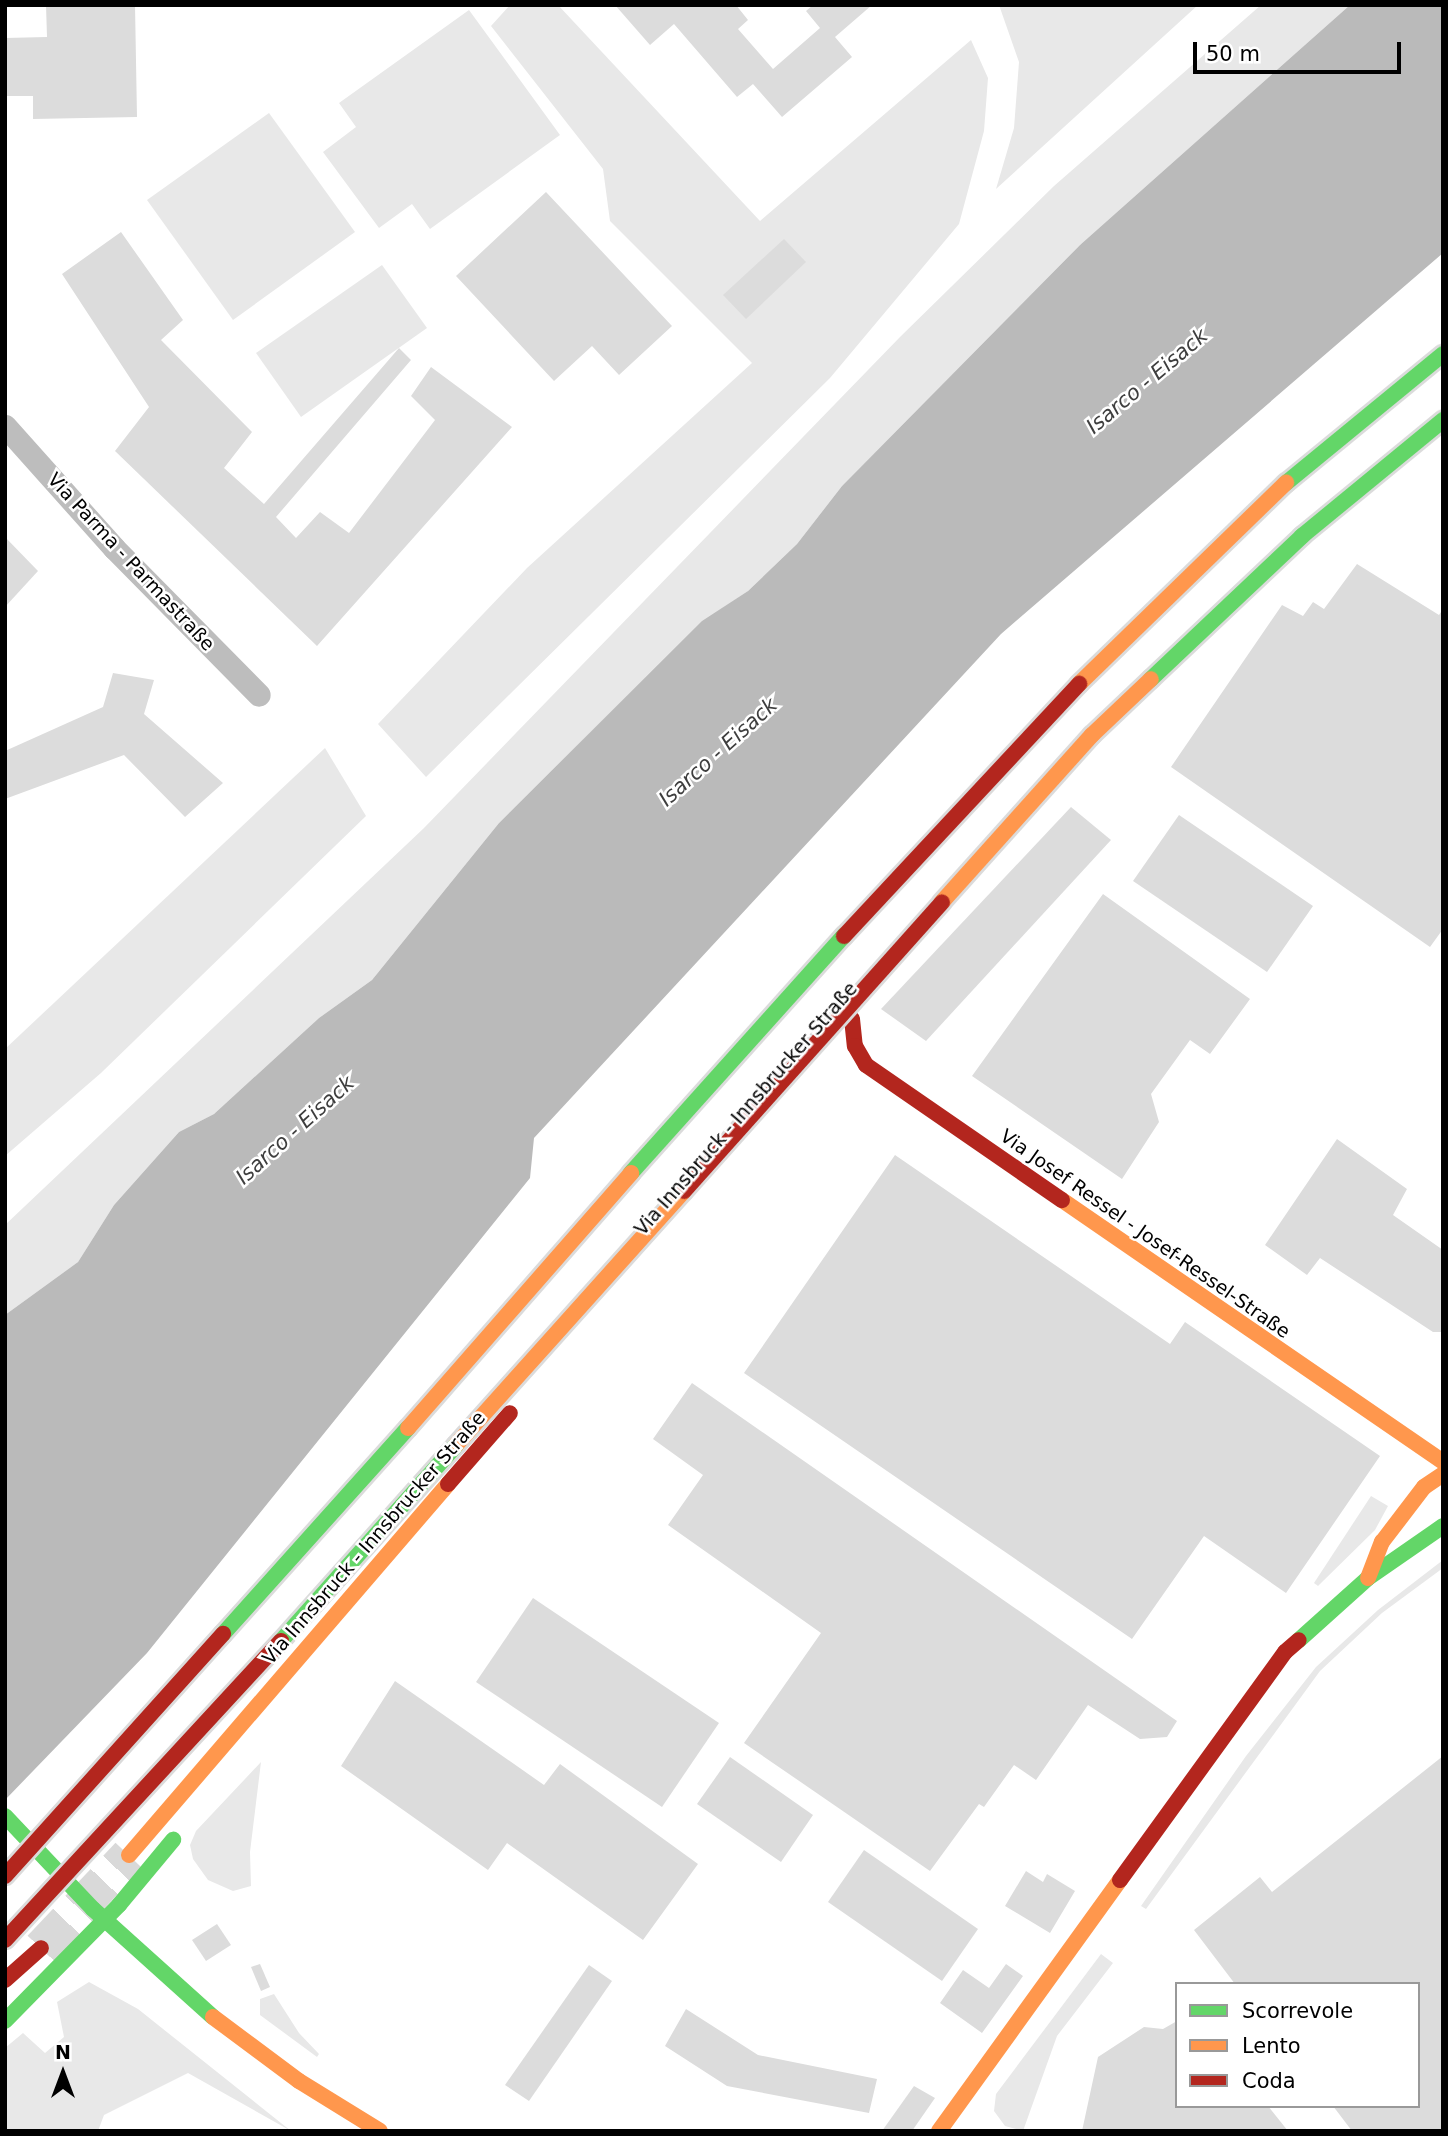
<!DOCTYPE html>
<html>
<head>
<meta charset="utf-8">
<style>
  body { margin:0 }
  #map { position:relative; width:1448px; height:2136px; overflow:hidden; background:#fff; font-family:"DejaVu Sans",sans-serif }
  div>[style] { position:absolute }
  .green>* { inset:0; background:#e8e8e8 }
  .water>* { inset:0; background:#bababa }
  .building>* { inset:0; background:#dcdcdc }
  .primary-tunnel>* { height:37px; margin-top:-18.5px; transform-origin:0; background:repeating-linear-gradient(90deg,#d9d9d9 0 37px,transparent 0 55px) }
  .street>* { height:23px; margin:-11.5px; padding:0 11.5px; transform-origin:11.5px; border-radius:11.5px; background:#bdbdbd }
  .fast>* { height:16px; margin:-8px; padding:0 8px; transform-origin:8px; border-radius:8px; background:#63d668 }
  .slow>* { height:16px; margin:-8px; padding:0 8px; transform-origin:8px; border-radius:8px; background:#ff974d }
  .jam>* { height:16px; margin:-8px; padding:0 8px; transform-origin:8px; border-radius:8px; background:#b3261e }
  .bridges { filter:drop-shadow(2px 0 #dbdbdb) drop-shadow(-2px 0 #dbdbdb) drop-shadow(0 2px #dbdbdb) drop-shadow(0 -2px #dbdbdb) }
  .fast-bridge>* { height:16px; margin:-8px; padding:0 8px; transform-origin:8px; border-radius:8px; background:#63d668 }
  .slow-bridge>* { height:16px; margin:-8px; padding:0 8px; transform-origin:8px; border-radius:8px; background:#ff974d }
  .jam-bridge>* { height:16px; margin:-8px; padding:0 8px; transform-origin:8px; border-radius:8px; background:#b3261e }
  span { translate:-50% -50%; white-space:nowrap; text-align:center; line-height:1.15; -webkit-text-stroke:5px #fff; paint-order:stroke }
  .street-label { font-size:19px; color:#000 }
  .water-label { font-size:21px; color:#3e3e3e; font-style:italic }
  .frame { position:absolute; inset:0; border:7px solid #000; pointer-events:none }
  .legend { position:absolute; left:1175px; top:1982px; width:245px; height:126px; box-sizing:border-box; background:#fff; border:2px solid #999; margin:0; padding:9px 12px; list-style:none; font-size:21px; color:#000 }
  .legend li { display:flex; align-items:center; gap:14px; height:35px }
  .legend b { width:35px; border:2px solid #999 }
  .north { position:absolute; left:28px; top:2038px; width:70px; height:70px; -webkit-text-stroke:5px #fff; paint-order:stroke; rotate:0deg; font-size:19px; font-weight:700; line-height:28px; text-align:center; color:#000 }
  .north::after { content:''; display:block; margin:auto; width:24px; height:32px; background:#000; clip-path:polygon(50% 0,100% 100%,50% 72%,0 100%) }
  .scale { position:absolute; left:1193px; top:42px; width:208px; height:32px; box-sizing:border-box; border:4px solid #000; border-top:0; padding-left:9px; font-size:21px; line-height:24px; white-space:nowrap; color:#000; -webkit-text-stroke:5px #fff; paint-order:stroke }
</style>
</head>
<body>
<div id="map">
  <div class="green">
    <div style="clip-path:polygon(510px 5px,558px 5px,760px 221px,971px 40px,988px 78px,984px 131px,959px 224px,830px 378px,426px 777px,378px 724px,527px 568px,752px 363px,610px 221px,603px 169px,491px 26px)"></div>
    <div style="clip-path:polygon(999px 5px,1198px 5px,996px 189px,1014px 128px,1019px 62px)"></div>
    <div style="clip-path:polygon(1261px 5px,1350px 5px,1080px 245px,842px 486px,797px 544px,748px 591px,702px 622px,499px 823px,372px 980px,319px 1018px,214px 1114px,179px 1132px,114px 1205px,78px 1262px,5px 1315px,5px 1225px,424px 828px,900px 337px,1054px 186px)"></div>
    <div style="clip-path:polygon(469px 10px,560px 135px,430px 229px,412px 204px,379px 228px,323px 152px,356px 127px,339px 103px)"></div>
    <div style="clip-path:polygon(269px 113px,355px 232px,233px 320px,147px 200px)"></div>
    <div style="clip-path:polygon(382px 265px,427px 328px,301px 417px,256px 353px)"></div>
    <div style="clip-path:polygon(325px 748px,366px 816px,101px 1073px,5px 1156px,5px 1049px)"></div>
    <div style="clip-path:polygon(1371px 1496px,1388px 1506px,1375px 1530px,1318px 1586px,1314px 1583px)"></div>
    <div style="clip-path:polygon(1443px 1560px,1443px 1568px,1382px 1613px,1320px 1671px,1146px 1909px,1141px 1906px,1246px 1756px,1316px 1667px,1378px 1610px)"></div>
    <div style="clip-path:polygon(261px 1762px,250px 1852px,251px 1886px,233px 1891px,208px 1880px,193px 1859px,190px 1845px,196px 1831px)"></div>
    <div style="clip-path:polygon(1101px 1954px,1113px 1963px,1057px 2036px,1023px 2131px,1005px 2126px,994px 2111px,996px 2094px)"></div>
    <div style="clip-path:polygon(89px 1982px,138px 2009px,291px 2131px,188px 2073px,104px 2115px,98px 2131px,5px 2131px,5px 2048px,23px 2033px,45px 2053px,64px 2037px,57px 2002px)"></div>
    <div style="clip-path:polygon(274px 1994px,299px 2033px,319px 2054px,317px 2057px,260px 2015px,260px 1999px)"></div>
  </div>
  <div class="water">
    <div style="clip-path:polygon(1350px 5px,1443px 5px,1443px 253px,1001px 634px,534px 1138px,530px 1178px,147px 1653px,5px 1800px,5px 1315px,78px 1262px,114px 1205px,179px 1132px,214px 1114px,319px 1018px,372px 980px,499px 823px,702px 621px,748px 591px,797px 544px,842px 486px,1080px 245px)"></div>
  </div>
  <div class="building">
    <div style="clip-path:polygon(46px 5px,135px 5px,137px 117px,33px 119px,33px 96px,5px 96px,5px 38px,47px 37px)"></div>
    <div style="clip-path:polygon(615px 5px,736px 5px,748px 20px,738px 29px,773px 69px,820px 28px,806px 11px,813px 5px,872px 5px,835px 37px,852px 57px,782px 117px,753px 84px,737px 97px,674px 24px,650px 45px)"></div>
    <div style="clip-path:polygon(546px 192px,672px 326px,619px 375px,592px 346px,554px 381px,456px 276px)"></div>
    <div style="clip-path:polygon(121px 232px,183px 320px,161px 340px,252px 432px,224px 468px,264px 504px,399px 348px,411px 360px,276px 517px,296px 538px,320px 512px,349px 533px,435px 420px,411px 396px,431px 367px,512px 427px,317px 646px,115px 451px,149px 407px,62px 274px)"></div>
    <div style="clip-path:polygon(784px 239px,806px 262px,746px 319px,723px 295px)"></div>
    <div style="clip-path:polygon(5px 537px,38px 571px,5px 607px)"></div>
    <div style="clip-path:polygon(1357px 564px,1439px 615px,1443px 609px,1443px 929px,1430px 947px,1171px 767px,1282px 605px,1303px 616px,1313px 602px,1324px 609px)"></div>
    <div style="clip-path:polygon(113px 673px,154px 680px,144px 714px,223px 783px,185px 817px,124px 755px,5px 799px,5px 751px,103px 707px)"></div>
    <div style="clip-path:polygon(1071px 807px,1111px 840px,926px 1041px,881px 1009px)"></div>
    <div style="clip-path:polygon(1179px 815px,1313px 906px,1267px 972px,1133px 881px)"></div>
    <div style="clip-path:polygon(1103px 894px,1250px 999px,1210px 1054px,1190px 1040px,1151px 1094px,1159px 1122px,1122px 1179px,972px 1076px)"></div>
    <div style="clip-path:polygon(1337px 1139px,1407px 1189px,1393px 1215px,1443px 1250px,1443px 1332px,1433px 1332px,1320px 1258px,1307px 1275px,1265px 1245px)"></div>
    <div style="clip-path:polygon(895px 1155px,1170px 1344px,1185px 1322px,1380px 1456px,1286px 1593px,1204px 1536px,1132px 1639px,744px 1373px)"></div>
    <div style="clip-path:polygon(692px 1383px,1177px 1721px,1167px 1737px,1140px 1739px,1088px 1705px,1036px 1780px,1014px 1765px,984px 1807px,979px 1804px,930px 1871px,744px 1743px,821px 1633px,668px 1525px,703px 1475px,653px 1439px)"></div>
    <div style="clip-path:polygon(533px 1598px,719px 1723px,662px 1807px,476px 1682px)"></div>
    <div style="clip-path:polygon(395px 1681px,544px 1785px,560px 1764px,698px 1864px,643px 1940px,507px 1843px,488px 1870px,341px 1766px)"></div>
    <div style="clip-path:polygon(1443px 1756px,1443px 2131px,1352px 2131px,1333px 2106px,1418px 2106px,1418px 1984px,1235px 1984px,1194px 1930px,1260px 1877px,1272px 1892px)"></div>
    <div style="clip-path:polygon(730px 1757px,813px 1815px,781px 1862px,697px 1804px)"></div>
    <div style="clip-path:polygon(864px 1850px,978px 1929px,942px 1981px,828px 1902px)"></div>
    <div style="clip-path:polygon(1026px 1871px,1043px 1882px,1047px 1874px,1075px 1891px,1050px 1933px,1005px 1906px)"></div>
    <div style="clip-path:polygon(217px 1924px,231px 1945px,206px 1961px,192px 1940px)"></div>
    <div style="clip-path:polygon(260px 1964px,270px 1987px,261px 1991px,251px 1967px)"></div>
    <div style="clip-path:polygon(1006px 1964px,1023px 1976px,982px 2033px,940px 2003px,963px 1970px,989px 1988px)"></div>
    <div style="clip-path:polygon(589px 1965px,612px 1981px,529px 2101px,505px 2085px)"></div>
    <div style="clip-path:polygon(686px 2009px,758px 2055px,877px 2079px,869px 2113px,727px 2086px,665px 2046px)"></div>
    <div style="clip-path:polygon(1177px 2021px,1177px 2106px,1268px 2106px,1288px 2131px,1082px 2131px,1098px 2057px,1144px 2027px,1163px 2029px)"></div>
    <div style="clip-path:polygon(914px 2086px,935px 2098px,912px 2131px,882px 2131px)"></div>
  </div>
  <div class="primary-tunnel">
    <div style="left:41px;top:1948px;width:128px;rotate:-46.6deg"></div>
  </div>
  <div class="street">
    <div style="left:5px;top:426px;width:164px;rotate:48.2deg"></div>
    <div style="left:114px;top:548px;width:206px;rotate:45.4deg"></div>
  </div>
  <div class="fast">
    <div style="left:1299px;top:1640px;width:93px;rotate:-41.9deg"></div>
    <div style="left:1368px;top:1578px;width:91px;rotate:-34.7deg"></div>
    <div style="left:5px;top:1816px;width:128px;rotate:46.6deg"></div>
    <div style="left:93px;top:1909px;width:161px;rotate:42deg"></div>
    <div style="left:5px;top:2021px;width:163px;rotate:-45.5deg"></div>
    <div style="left:119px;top:1905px;width:85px;rotate:-50.3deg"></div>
  </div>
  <div class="slow">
    <div style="left:1062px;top:1200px;width:462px;rotate:34.5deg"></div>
    <div style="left:1368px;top:1578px;width:39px;rotate:-69deg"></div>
    <div style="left:1382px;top:1542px;width:69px;rotate:-52.6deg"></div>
    <div style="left:1424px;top:1487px;width:23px;rotate:-34deg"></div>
    <div style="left:129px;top:1855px;width:489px;rotate:-49.3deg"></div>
    <div style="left:213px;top:2017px;width:107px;rotate:36.7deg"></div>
    <div style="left:299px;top:2081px;width:95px;rotate:31.7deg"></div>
    <div style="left:939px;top:2131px;width:309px;rotate:-54.2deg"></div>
  </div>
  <div class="jam">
    <div style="left:852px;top:1019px;width:27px;rotate:84deg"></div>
    <div style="left:855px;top:1046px;width:22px;rotate:60deg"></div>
    <div style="left:866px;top:1065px;width:238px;rotate:34.6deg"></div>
    <div style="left:448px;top:1484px;width:94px;rotate:-48.9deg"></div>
    <div style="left:1120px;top:1880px;width:281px;rotate:-54.1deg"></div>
    <div style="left:1285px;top:1652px;width:18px;rotate:-41deg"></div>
    <div style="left:5px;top:1980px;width:48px;rotate:-41.6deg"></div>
  </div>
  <div class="bridges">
    <div class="fast-bridge">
      <div style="left:1286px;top:483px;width:203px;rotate:-39.4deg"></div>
      <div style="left:1151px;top:679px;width:208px;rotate:-43.4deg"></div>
      <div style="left:1302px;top:536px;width:183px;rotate:-39.4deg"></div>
      <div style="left:631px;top:1173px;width:319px;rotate:-48.1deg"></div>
      <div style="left:223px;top:1634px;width:277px;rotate:-48.1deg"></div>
      <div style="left:281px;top:1641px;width:263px;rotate:-48.2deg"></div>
    </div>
    <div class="slow-bridge">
      <div style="left:1079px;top:684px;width:289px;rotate:-44.2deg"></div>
      <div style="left:942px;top:902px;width:224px;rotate:-48.1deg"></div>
      <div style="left:1092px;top:735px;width:81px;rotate:-43.5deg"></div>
      <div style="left:408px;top:1428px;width:339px;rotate:-48.8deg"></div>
      <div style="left:456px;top:1445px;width:341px;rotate:-48.1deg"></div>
    </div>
    <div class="jam-bridge">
      <div style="left:844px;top:936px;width:345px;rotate:-47deg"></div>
      <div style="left:684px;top:1191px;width:387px;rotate:-48.2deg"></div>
      <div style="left:5px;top:1876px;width:326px;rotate:-48deg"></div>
      <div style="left:5px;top:1940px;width:407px;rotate:-47.3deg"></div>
    </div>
  </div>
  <div class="street-label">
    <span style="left:131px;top:562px;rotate:47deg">Via Parma - Parmastraße</span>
    <span style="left:746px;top:1109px;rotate:-49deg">Via Innsbruck - Innsbrucker Straße</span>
    <span style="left:1145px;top:1234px;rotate:35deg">Via Josef Ressel - Josef-Ressel-Straße</span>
    <span style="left:374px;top:1538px;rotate:-49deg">Via Innsbruck - Innsbrucker Straße</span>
  </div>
  <div class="water-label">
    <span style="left:1147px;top:381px;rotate:-40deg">Isarco - Eisack</span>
    <span style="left:718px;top:752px;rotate:-42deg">Isarco - Eisack</span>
    <span style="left:295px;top:1130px;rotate:-42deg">Isarco - Eisack</span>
  </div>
  <div class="frame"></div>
  <ul class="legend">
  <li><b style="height:9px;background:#63d668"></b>Scorrevole</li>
  <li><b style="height:9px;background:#ff974d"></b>Lento</li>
  <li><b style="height:9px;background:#b3261e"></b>Coda</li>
  </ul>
  <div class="north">N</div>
  <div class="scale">50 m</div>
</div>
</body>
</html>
